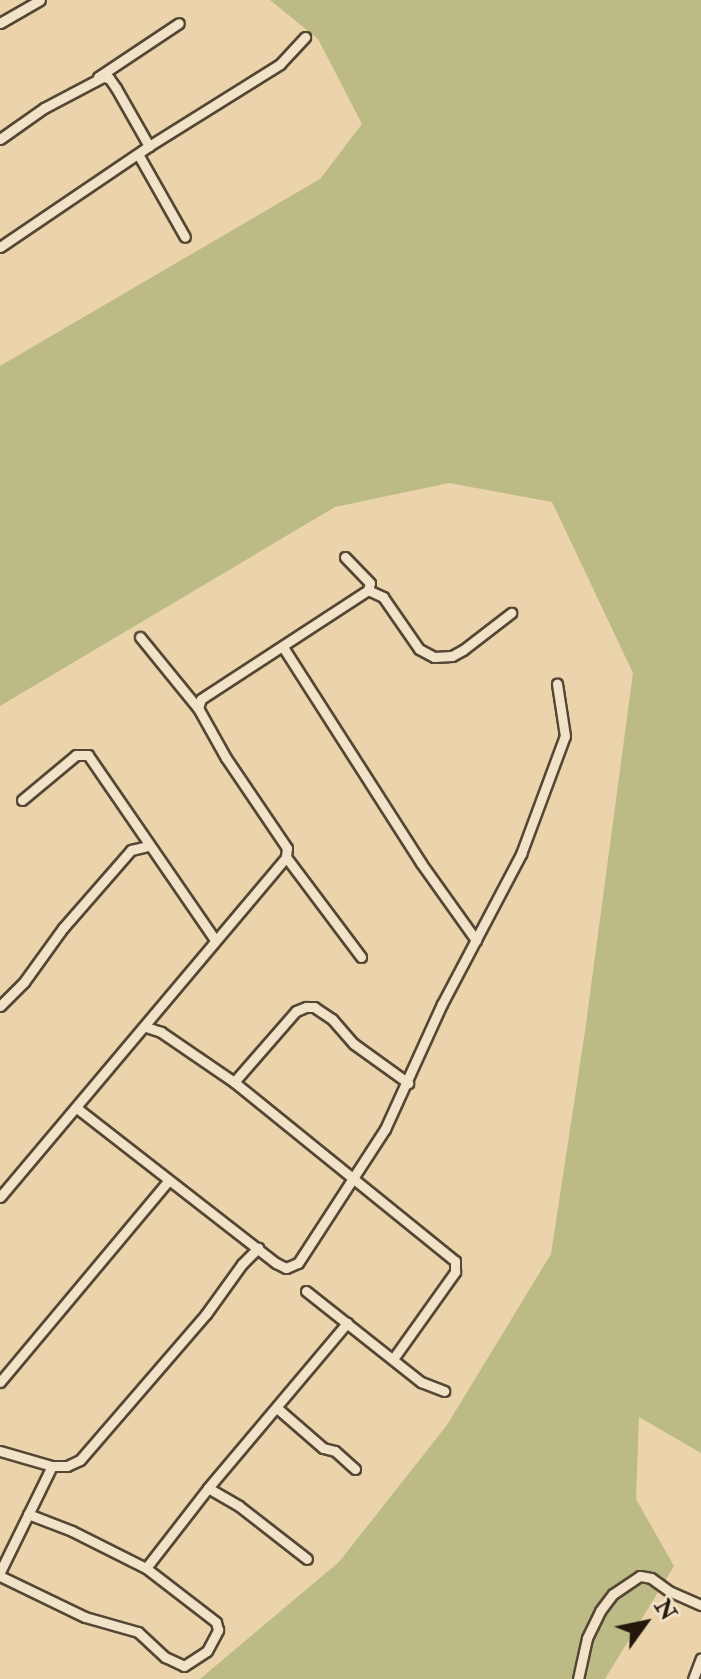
<!DOCTYPE html>
<html>
<head>
<meta charset="utf-8">
<style>
  body { margin:0 }
  #map { position:relative; width:701px; height:1679px; overflow:hidden; background:#ebd3ab; font-family:"IM FELL Double Pica",serif }
  div>[style] { position:absolute }
  .green>* { inset:0; background:#bcbb86 }
  .roads { filter:drop-shadow(2px 0 #544734) drop-shadow(-2px 0 #544734) drop-shadow(0 2px #544734) drop-shadow(0 -2px #544734) }
  .minor>* { height:9px; margin:-4.5px; padding:0 4.5px; transform-origin:4.5px; border-radius:4.5px; background:#f2e2c8 }
  span { translate:-50% -50%; white-space:nowrap; text-align:center; line-height:1.15; -webkit-text-stroke:6px #f2e2c8; paint-order:stroke }
  .north { position:absolute; left:605px; top:1583px; width:80px; height:80px; -webkit-text-stroke:6px #f2e2c8; paint-order:stroke; rotate:57deg; font-size:22px; font-weight:700; line-height:32px; text-align:center; color:#22180c }
  .north::after { content:''; display:block; margin:auto; width:28px; height:36px; background:#22180c; clip-path:polygon(50% 0,100% 100%,50% 72%,0 100%) }
</style>
</head>
<body>
<div id="map">
  <div class="green">
    <div style="clip-path:polygon(270px 0,701px 0,701px 1453px,639px 1417px,636px 1499px,674px 1566px,605px 1679px,200px 1679px,339px 1562px,447px 1425px,551px 1254px,585px 1031px,633px 673px,552px 502px,449px 483px,335px 507px,0 706px,0 366px,320px 179px,362px 124px,318px 39px)"></div>
  </div>
  <div class="roads">
    <div class="minor">
      <div style="left:0;top:23px;width:46px;rotate:-29.9deg"></div>
      <div style="left:98px;top:77px;width:97px;rotate:-33.7deg"></div>
      <div style="left:0;top:139px;width:54px;rotate:-35.2deg"></div>
      <div style="left:44px;top:108px;width:67px;rotate:-27.7deg"></div>
      <div style="left:103px;top:77px;width:6px;rotate:9deg"></div>
      <div style="left:109px;top:78px;width:12px;rotate:55deg"></div>
      <div style="left:116px;top:88px;width:67px;rotate:60.4deg"></div>
      <div style="left:138px;top:154px;width:95px;rotate:60.5deg"></div>
      <div style="left:0;top:247px;width:180px;rotate:-34.1deg"></div>
      <div style="left:149px;top:146px;width:155px;rotate:-32deg"></div>
      <div style="left:280px;top:64px;width:37px;rotate:-47deg"></div>
      <div style="left:368px;top:590px;width:17px;rotate:25deg"></div>
      <div style="left:383px;top:597px;width:63px;rotate:55.3deg"></div>
      <div style="left:419px;top:649px;width:17px;rotate:28deg"></div>
      <div style="left:434px;top:657px;width:18px;rotate:-3deg"></div>
      <div style="left:452px;top:656px;width:13px;rotate:-29deg"></div>
      <div style="left:463px;top:650px;width:61px;rotate:-37.6deg"></div>
      <div style="left:140px;top:637px;width:92px;rotate:50.8deg"></div>
      <div style="left:283px;top:647px;width:256px;rotate:57.4deg"></div>
      <div style="left:421px;top:863px;width:95px;rotate:54.5deg"></div>
      <div style="left:22px;top:800px;width:70px;rotate:-39.8deg"></div>
      <div style="left:76px;top:755px;width:12px"></div>
      <div style="left:88px;top:755px;width:224px;rotate:55.5deg"></div>
      <div style="left:286px;top:857px;width:125px;rotate:53.1deg"></div>
      <div style="left:0;top:1006px;width:34px;rotate:-45deg"></div>
      <div style="left:24px;top:982px;width:67px;rotate:-54.2deg"></div>
      <div style="left:63px;top:928px;width:103px;rotate:-48.9deg"></div>
      <div style="left:131px;top:850px;width:18px;rotate:-13deg"></div>
      <div style="left:146px;top:1027px;width:16px;rotate:18deg"></div>
      <div style="left:161px;top:1032px;width:88px;rotate:34.4deg"></div>
      <div style="left:234px;top:1082px;width:284px;rotate:39deg"></div>
      <div style="left:455px;top:1261px;width:11px;rotate:90deg"></div>
      <div style="left:455px;top:1272px;width:107px;rotate:125.5deg"></div>
      <div style="left:234px;top:1082px;width:94px;rotate:-48.9deg"></div>
      <div style="left:296px;top:1011px;width:11px;rotate:-22deg"></div>
      <div style="left:306px;top:1007px;width:8px"></div>
      <div style="left:314px;top:1007px;width:22px;rotate:34deg"></div>
      <div style="left:332px;top:1019px;width:33px;rotate:49deg"></div>
      <div style="left:354px;top:1044px;width:67px;rotate:35.8deg"></div>
      <div style="left:78px;top:1109px;width:251px;rotate:37.9deg"></div>
      <div style="left:276px;top:1263px;width:11px;rotate:27deg"></div>
      <div style="left:286px;top:1268px;width:13px;rotate:-23deg"></div>
      <div style="left:298px;top:1263px;width:160px;rotate:-57deg"></div>
      <div style="left:385px;top:1129px;width:137px;rotate:-65.5deg"></div>
      <div style="left:442px;top:1004px;width:170px;rotate:-62.2deg"></div>
      <div style="left:521px;top:854px;width:126px;rotate:-69.6deg"></div>
      <div style="left:565px;top:736px;width:53px;rotate:-98.7deg"></div>
      <div style="left:0;top:1197px;width:444px;rotate:-49.9deg"></div>
      <div style="left:286px;top:857px;width:9px;rotate:-84deg"></div>
      <div style="left:287px;top:848px;width:109px;rotate:-124.1deg"></div>
      <div style="left:226px;top:758px;width:57px;rotate:-119.2deg"></div>
      <div style="left:198px;top:708px;width:9px;rotate:-72deg"></div>
      <div style="left:201px;top:699px;width:199px;rotate:-33.1deg"></div>
      <div style="left:368px;top:590px;width:7px;rotate:-74deg"></div>
      <div style="left:370px;top:583px;width:36px;rotate:-134deg"></div>
      <div style="left:306px;top:1291px;width:147px;rotate:38.4deg"></div>
      <div style="left:421px;top:1382px;width:25px;rotate:21deg"></div>
      <div style="left:0;top:1382px;width:262px;rotate:-50.1deg"></div>
      <div style="left:277px;top:1408px;width:61px;rotate:41deg"></div>
      <div style="left:323px;top:1448px;width:12px;rotate:14deg"></div>
      <div style="left:335px;top:1451px;width:27px;rotate:42deg"></div>
      <div style="left:0;top:1451px;width:54px;rotate:16.1deg"></div>
      <div style="left:52px;top:1466px;width:15px"></div>
      <div style="left:67px;top:1466px;width:14px;rotate:-25deg"></div>
      <div style="left:80px;top:1460px;width:193px;rotate:-49.2deg"></div>
      <div style="left:206px;top:1314px;width:62px;rotate:-54.2deg"></div>
      <div style="left:242px;top:1264px;width:23px;rotate:-45deg"></div>
      <div style="left:208px;top:1488px;width:36px;rotate:30deg"></div>
      <div style="left:239px;top:1506px;width:86px;rotate:37.9deg"></div>
      <div style="left:28px;top:1514px;width:47px;rotate:21.1deg"></div>
      <div style="left:72px;top:1531px;width:83px;rotate:26.6deg"></div>
      <div style="left:146px;top:1568px;width:101px;rotate:-52.2deg"></div>
      <div style="left:208px;top:1488px;width:216px;rotate:-49.9deg"></div>
      <div style="left:0;top:1572px;width:118px;rotate:-63.9deg"></div>
      <div style="left:0;top:1576px;width:94px;rotate:25.8deg"></div>
      <div style="left:85px;top:1617px;width:55px;rotate:15.8deg"></div>
      <div style="left:138px;top:1632px;width:37px;rotate:43deg"></div>
      <div style="left:165px;top:1657px;width:21px;rotate:25deg"></div>
      <div style="left:184px;top:1666px;width:27px;rotate:-33deg"></div>
      <div style="left:207px;top:1651px;width:24px;rotate:-62deg"></div>
      <div style="left:218px;top:1630px;width:8px;rotate:-104deg"></div>
      <div style="left:216px;top:1622px;width:88px;rotate:-142.4deg"></div>
      <div style="left:578px;top:1679px;width:42px;rotate:-77.6deg"></div>
      <div style="left:587px;top:1638px;width:30px;rotate:-64deg"></div>
      <div style="left:600px;top:1611px;width:21px;rotate:-53deg"></div>
      <div style="left:613px;top:1594px;width:32px;rotate:-34deg"></div>
      <div style="left:640px;top:1576px;width:11px;rotate:10deg"></div>
      <div style="left:651px;top:1578px;width:22px;rotate:36deg"></div>
      <div style="left:669px;top:1591px;width:35px;rotate:24deg"></div>
      <div style="left:693px;top:1679px;width:22px;rotate:-69deg"></div>
    </div>
  </div>
  <div class="north">N</div>
</div>
</body>
</html>
